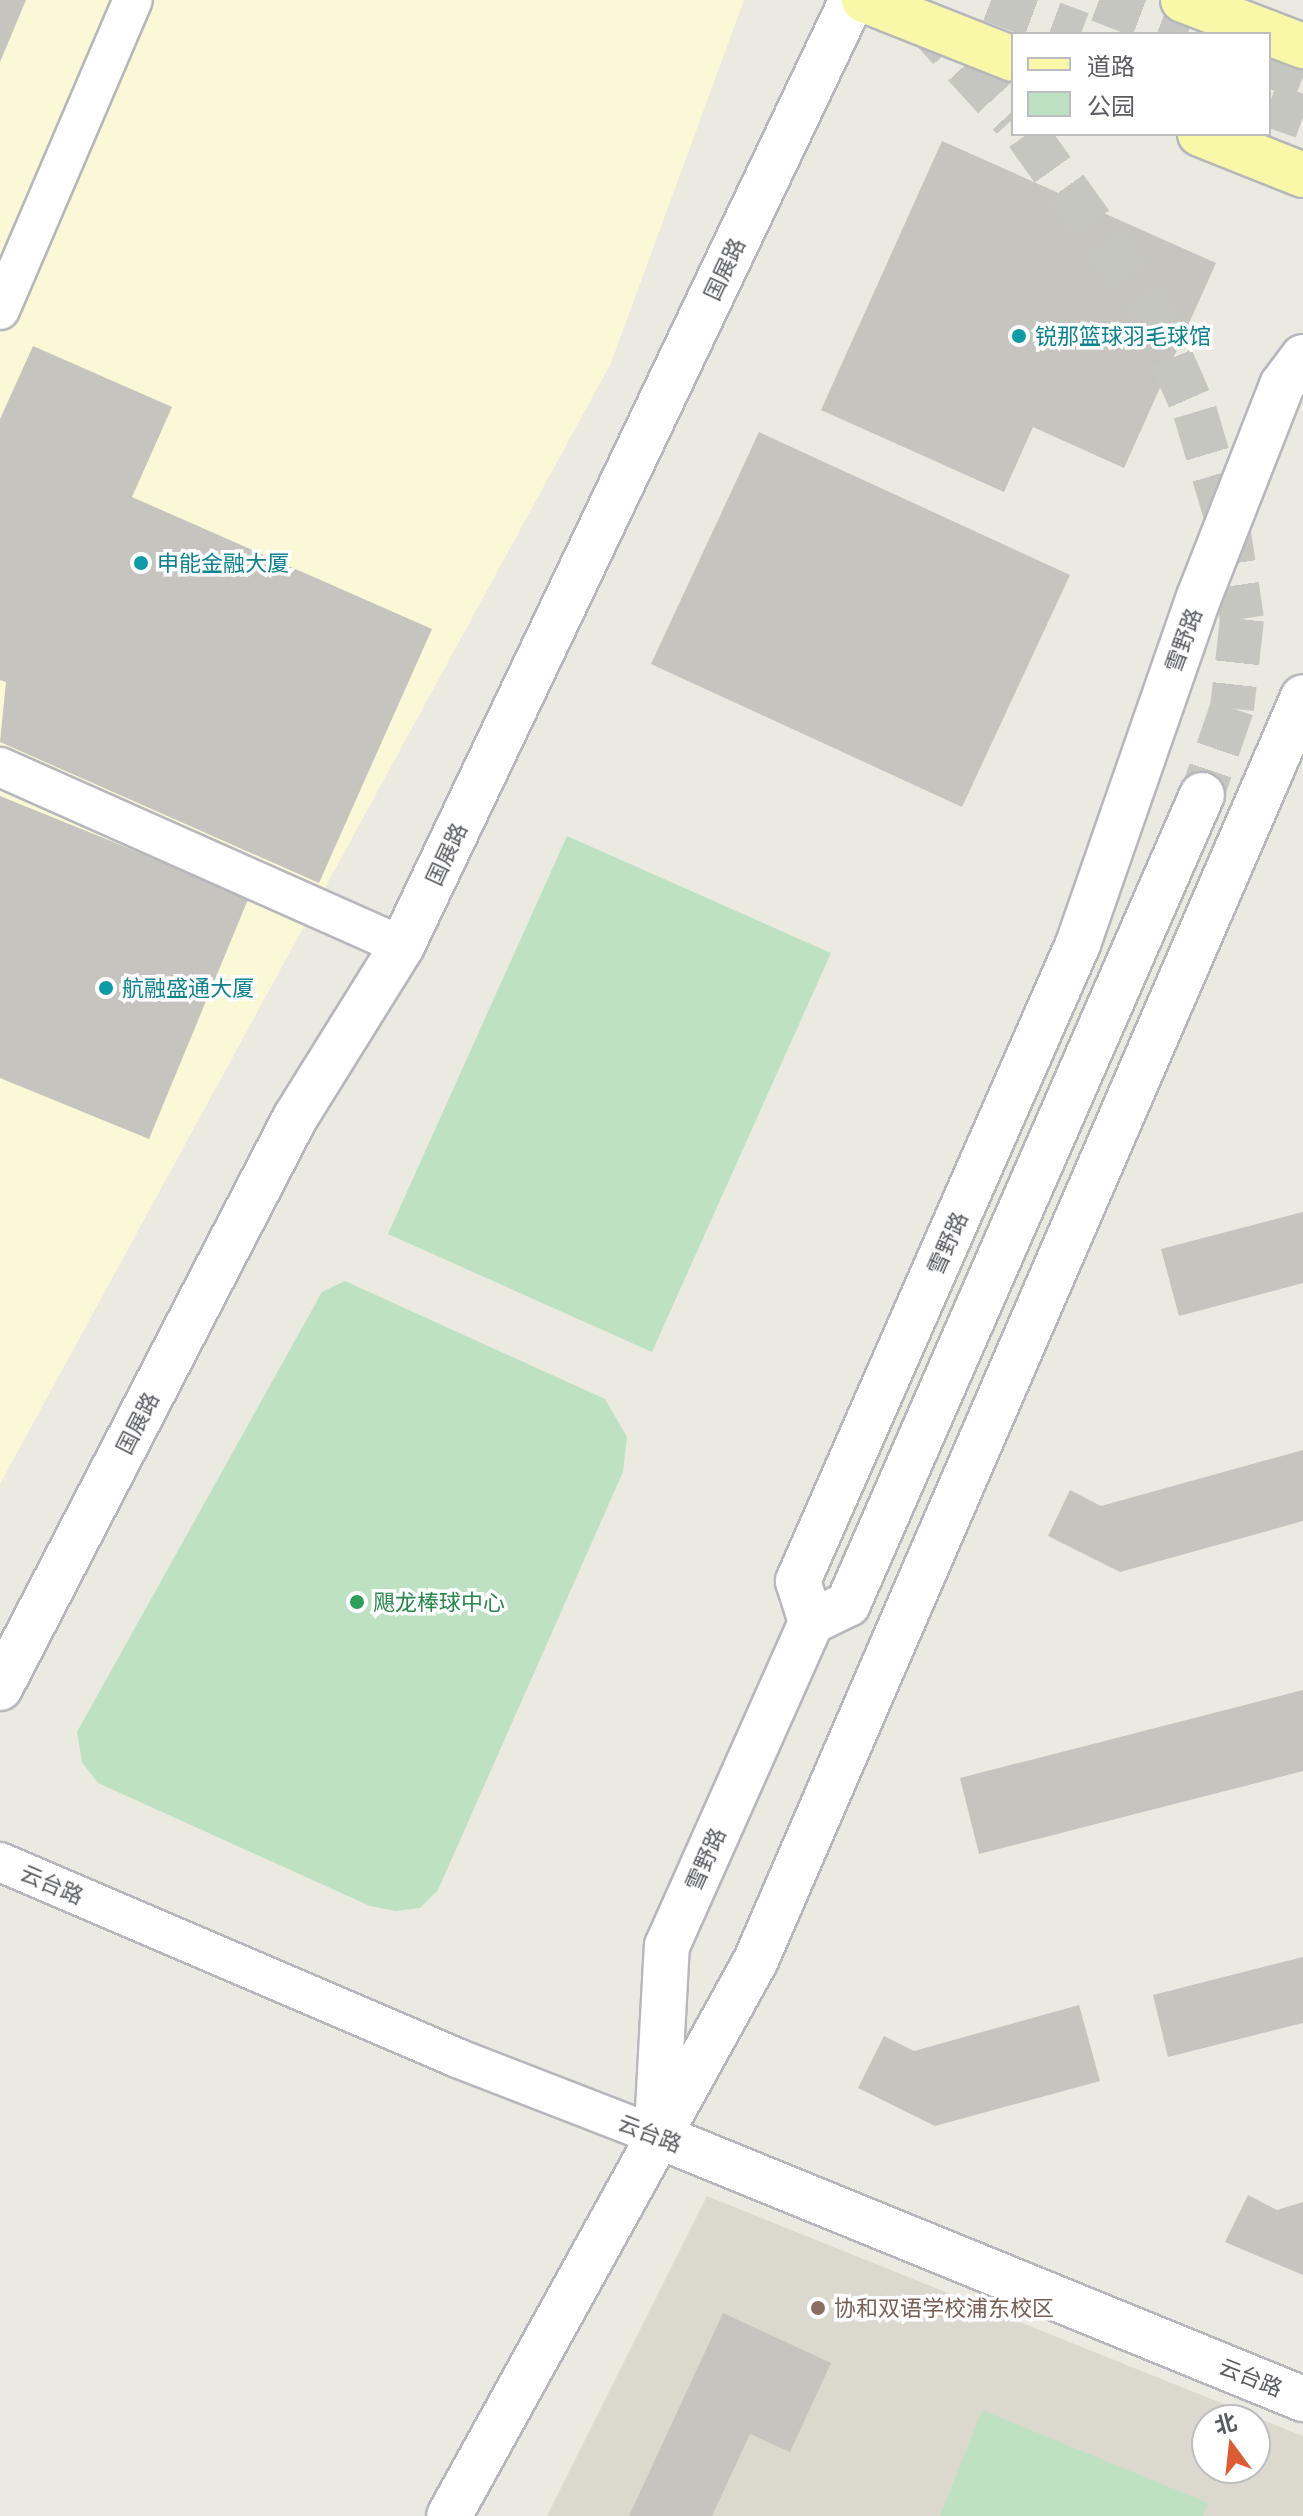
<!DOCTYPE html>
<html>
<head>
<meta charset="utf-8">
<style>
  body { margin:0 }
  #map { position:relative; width:1303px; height:2516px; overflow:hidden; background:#ebeae0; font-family:"Open Sans","Noto Sans SC",sans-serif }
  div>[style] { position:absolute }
  .commercial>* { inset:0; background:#faf8d6 }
  .education>* { inset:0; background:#dbd9ce }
  .green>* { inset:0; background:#bee1c4 }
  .building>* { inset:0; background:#c6c4be }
  .secondary-tunnel>* { height:44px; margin-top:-22px; transform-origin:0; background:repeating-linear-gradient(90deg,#c6c6c0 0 44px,transparent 0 66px) }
  .roads { filter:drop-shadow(2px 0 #b6b7bc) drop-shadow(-2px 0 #b6b7bc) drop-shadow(0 2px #b6b7bc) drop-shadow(0 -2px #b6b7bc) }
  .street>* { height:38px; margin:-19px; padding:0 19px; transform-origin:19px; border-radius:19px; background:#fff }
  .secondary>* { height:44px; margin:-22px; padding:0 22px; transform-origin:22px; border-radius:22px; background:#fff }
  .primary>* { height:44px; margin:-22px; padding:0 22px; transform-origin:22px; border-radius:22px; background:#f8f8a8 }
  .dots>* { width:22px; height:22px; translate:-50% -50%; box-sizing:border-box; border:4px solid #fff; border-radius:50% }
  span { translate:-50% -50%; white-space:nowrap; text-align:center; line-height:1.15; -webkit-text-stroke:7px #fff; paint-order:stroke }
  .street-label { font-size:22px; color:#595b60 }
  .culture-label { font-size:22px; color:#0d838f }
  .left { translate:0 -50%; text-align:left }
  .leisure-label { font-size:22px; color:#27864d }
  .education-label { font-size:22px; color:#785e54 }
  .legend { position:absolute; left:1011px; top:32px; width:260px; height:104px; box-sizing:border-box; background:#fff; border:2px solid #bdbdbf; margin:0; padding:10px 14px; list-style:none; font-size:24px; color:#595b60 }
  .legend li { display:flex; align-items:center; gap:16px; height:40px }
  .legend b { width:40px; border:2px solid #bdbdbf }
  .north { position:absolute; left:1191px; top:2404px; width:80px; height:80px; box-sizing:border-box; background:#fff; border:2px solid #bdbdbf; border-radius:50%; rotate:345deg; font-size:22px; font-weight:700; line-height:32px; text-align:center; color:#595b60 }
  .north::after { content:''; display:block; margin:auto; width:28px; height:36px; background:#db5d36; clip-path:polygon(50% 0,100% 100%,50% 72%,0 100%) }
</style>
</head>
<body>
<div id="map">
  <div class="commercial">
    <div style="clip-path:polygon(0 0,744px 0,611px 363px,0 1484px)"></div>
  </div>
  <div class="education">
    <div style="clip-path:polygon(evenodd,707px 2196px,1303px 2436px,1303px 2516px,547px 2516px,707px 2196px,1207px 2420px,1255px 2420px,1255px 2468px,1207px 2468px,1207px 2420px)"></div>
  </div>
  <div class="green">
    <div style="clip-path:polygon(567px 836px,831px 953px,652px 1352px,388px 1234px)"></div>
    <div style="clip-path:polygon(345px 1281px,605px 1399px,627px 1437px,623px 1472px,438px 1890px,420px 1908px,396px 1911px,370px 1906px,98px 1783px,82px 1762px,77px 1732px,322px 1292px)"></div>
    <div style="clip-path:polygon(982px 2410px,1208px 2503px,1203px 2516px,940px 2516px)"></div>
  </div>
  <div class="building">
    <div style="clip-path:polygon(0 0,26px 0,0 62px)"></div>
    <div style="clip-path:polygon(942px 141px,1216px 263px,1124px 468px,1033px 427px,1004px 492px,821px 410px)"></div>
    <div style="clip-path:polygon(33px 346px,172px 407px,132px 497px,432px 629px,319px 883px,0 742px,6px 682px,0 680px,0 419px)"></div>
    <div style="clip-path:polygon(759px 432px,1070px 575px,962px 807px,651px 664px)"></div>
    <div style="clip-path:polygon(0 796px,249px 897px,149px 1139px,0 1078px)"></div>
    <div style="clip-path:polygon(1303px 1212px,1303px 1283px,1179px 1316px,1161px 1249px)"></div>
    <div style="clip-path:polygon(1303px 1450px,1303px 1521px,1120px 1572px,1048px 1536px,1070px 1490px,1101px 1506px)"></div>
    <div style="clip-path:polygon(1303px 1690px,1303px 1771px,979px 1854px,960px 1778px)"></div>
    <div style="clip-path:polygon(1303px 1957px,1303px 2023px,1168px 2057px,1153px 1995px)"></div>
    <div style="clip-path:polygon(1079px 2005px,1100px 2081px,935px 2126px,858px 2088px,884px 2036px,914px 2051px)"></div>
    <div style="clip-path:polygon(1248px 2195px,1277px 2210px,1303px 2202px,1303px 2275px,1225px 2242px)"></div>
    <div style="clip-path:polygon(723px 2313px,831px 2363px,790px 2452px,750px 2434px,712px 2516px,629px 2516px)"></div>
  </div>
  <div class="secondary-tunnel">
    <div style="left:991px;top:0;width:96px;rotate:20.7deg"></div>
    <div style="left:1099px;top:0;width:95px;rotate:20.9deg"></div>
    <div style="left:920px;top:17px;width:138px;rotate:47.6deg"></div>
    <div style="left:1269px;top:65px;width:36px;rotate:21deg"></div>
    <div style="left:1269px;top:105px;width:36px;rotate:19deg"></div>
    <div style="left:1027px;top:134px;width:202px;rotate:54.3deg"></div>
    <div style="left:1145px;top:298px;width:124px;rotate:66.3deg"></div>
    <div style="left:1195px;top:412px;width:113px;rotate:73.5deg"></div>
    <div style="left:1227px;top:520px;width:100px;rotate:81.4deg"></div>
    <div style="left:1242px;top:619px;width:90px;rotate:96.4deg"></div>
    <div style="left:1232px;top:708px;width:92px;rotate:109deg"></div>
  </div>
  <div class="roads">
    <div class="street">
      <div style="left:0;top:310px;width:337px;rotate:-66.8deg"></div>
      <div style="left:0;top:767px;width:440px;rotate:24deg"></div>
      <div style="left:0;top:1862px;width:497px;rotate:23.2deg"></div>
      <div style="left:457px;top:2058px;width:213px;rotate:21.2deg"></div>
    </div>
    <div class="secondary">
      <div style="left:811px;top:1622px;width:41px;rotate:-25.9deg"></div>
      <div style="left:848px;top:1604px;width:883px;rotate:-66.37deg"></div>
      <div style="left:0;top:1688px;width:642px;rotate:-62.64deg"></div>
      <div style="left:295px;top:1118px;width:203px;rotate:-58.1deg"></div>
      <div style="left:402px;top:946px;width:1048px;rotate:-64.56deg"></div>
      <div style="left:657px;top:2128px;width:182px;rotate:-86.9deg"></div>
      <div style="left:667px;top:1946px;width:355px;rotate:-66deg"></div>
      <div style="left:811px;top:1622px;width:43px;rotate:-107.6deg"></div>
      <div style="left:798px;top:1581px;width:696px;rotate:-66.27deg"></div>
      <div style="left:1078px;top:944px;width:367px;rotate:-70.8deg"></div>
      <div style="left:1199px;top:597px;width:228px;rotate:-68.6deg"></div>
      <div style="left:1282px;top:385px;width:35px;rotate:-53deg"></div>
      <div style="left:656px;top:2135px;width:699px;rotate:22.2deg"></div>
      <div style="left:449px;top:2516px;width:635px;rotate:-61.09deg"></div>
      <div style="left:756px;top:1960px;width:1376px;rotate:-66.58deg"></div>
    </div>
    <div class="primary">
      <div style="left:864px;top:0;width:160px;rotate:21.6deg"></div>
      <div style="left:1183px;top:0;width:129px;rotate:21deg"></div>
      <div style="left:1200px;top:134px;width:111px;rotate:21.7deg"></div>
    </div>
  </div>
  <div class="dots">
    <div style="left:1019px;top:336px;background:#0f9aa8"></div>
    <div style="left:141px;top:563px;background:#0f9aa8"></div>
    <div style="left:106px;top:988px;background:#0f9aa8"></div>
    <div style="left:357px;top:1602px;background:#2e9e5b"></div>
    <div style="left:818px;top:2308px;background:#8d6e63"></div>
  </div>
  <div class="street-label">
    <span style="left:724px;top:269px;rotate:-65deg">国展路</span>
    <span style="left:1183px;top:640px;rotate:-70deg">雪野路</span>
    <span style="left:446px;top:854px;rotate:-65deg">国展路</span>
    <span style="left:947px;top:1243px;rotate:-66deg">雪野路</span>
    <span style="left:137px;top:1423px;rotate:-63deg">国展路</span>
    <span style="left:705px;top:1859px;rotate:-66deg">雪野路</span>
    <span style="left:52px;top:1884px;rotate:23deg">云台路</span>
    <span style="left:650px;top:2133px;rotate:21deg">云台路</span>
    <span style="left:1251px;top:2377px;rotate:22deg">云台路</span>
  </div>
  <div class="culture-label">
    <span class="left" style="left:1035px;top:336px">锐那篮球羽毛球馆</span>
    <span class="left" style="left:157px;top:563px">申能金融大厦</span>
    <span class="left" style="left:122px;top:988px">航融盛通大厦</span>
  </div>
  <div class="leisure-label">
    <span class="left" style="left:373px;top:1602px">飓龙棒球中心</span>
  </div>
  <div class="education-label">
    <span class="left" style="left:834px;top:2308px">协和双语学校浦东校区</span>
  </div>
  <ul class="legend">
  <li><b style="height:10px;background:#f8f8a8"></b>道路</li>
  <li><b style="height:22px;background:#bee1c4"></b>公园</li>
  </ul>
  <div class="north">北</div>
</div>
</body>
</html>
